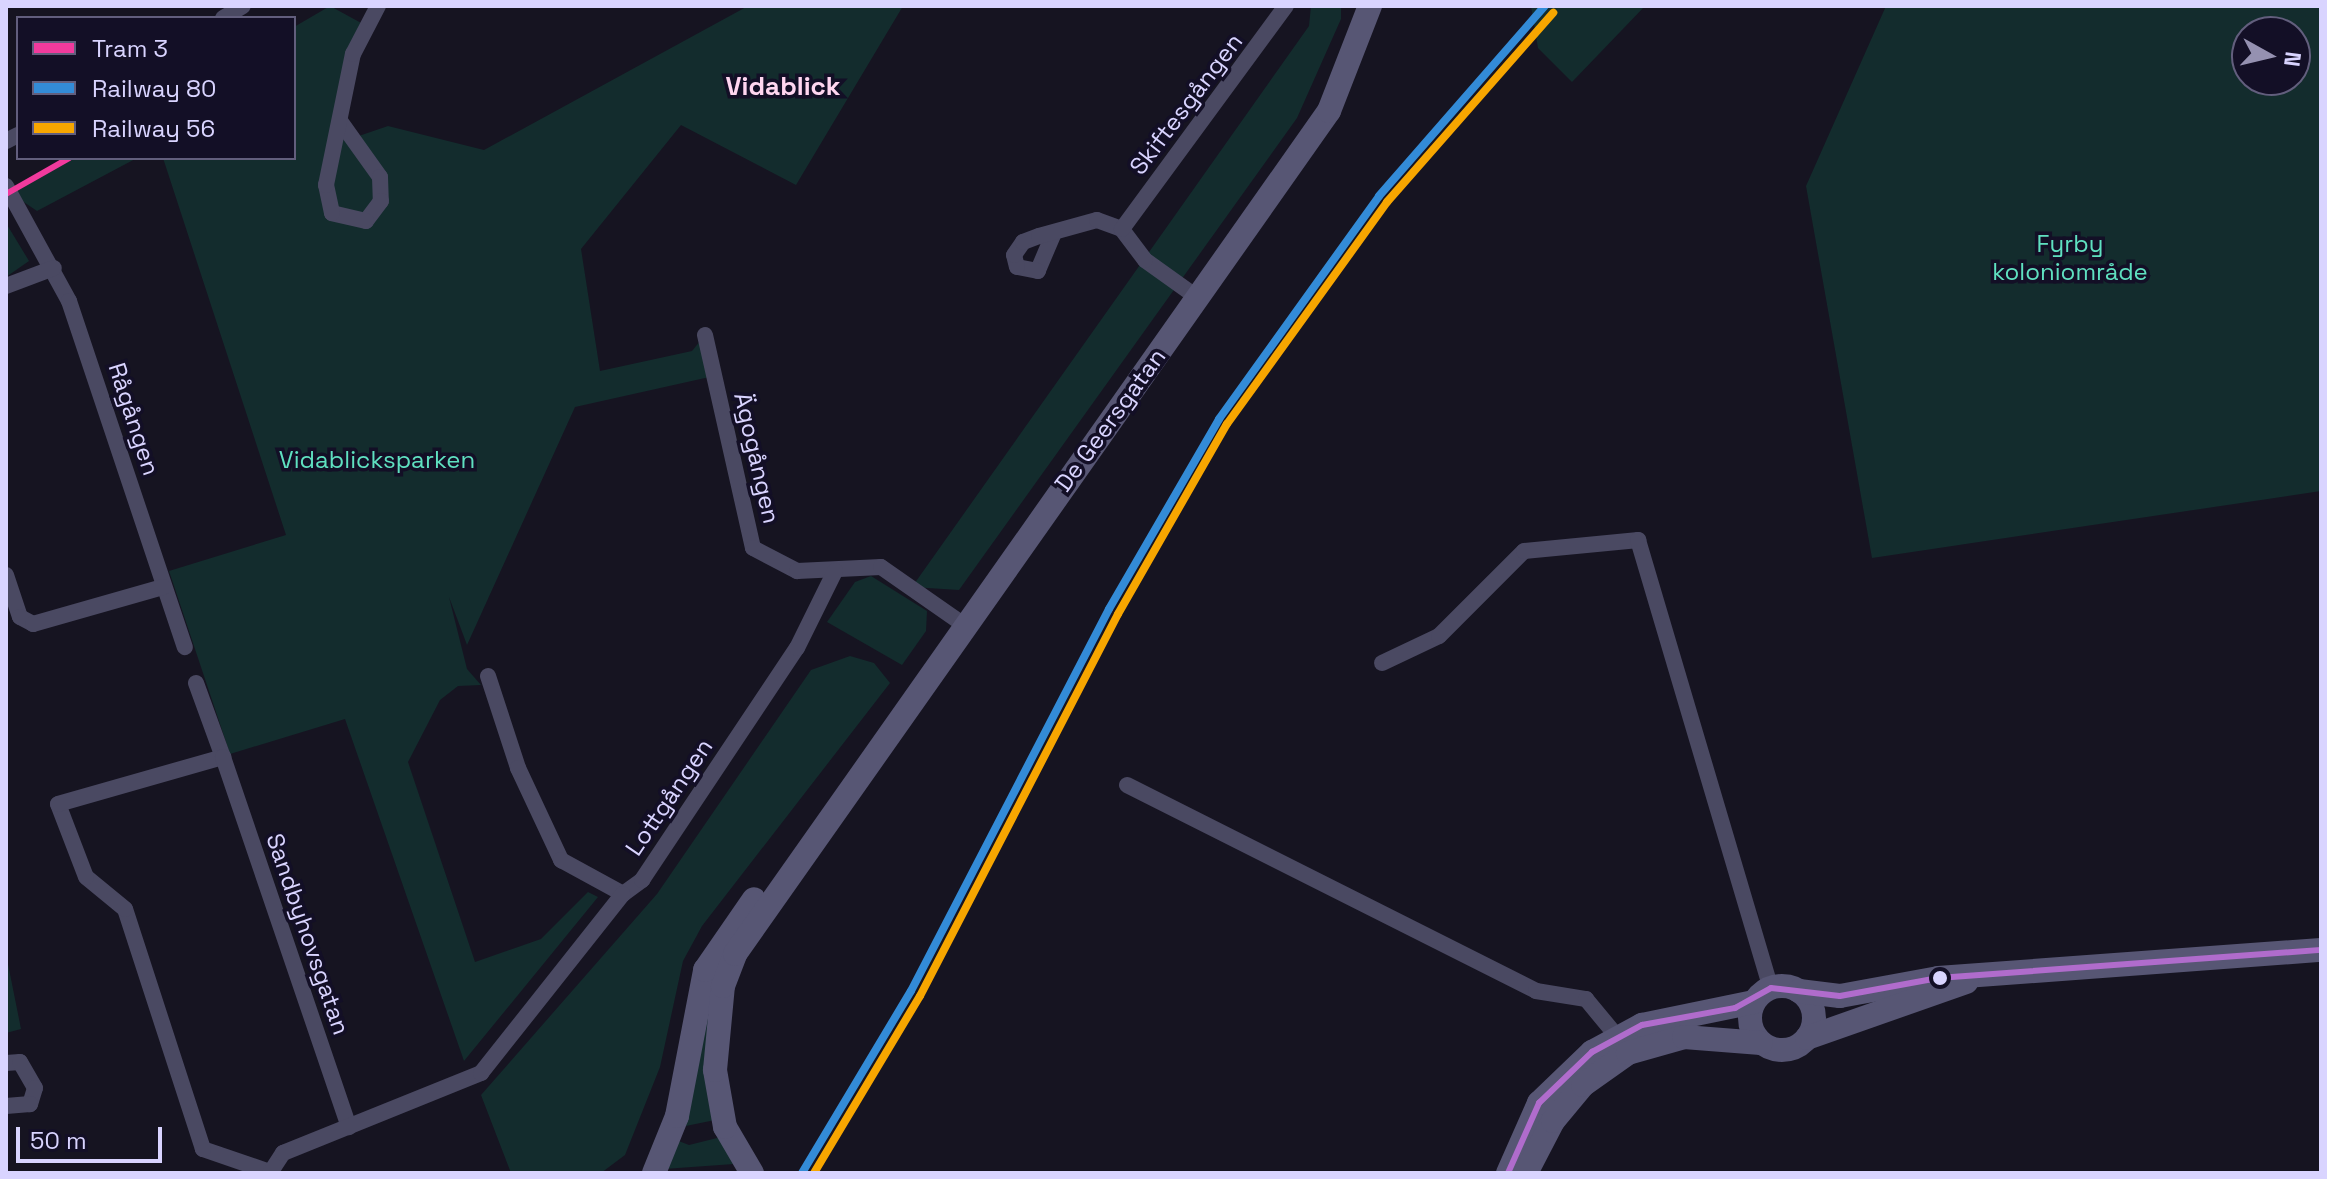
<!DOCTYPE html>
<html>
<head>
<meta charset="utf-8">
<style>
  body { margin:0 }
  #map { position:relative; width:2327px; height:1179px; overflow:hidden; background:#161421; font-family:"Space Grotesk",sans-serif }
  div>[style] { position:absolute }
  .green>* { inset:0; background:#132c2d }
  .street>* { height:16px; margin:-8px; padding:0 8px; transform-origin:8px; border-radius:8px; background:#4a4962 }
  .secondary>* { height:24px; margin:-12px; padding:0 12px; transform-origin:12px; border-radius:12px; background:#575674 }
  .secondary>.ring { margin:-12px; padding:0; box-sizing:content-box; background:none; border:24px solid #575674; border-radius:50% }
  .bus-1>* { height:6px; margin:-3px; padding:0 3px; transform-origin:3px; border-radius:3px; background:#b06ccc }
  .rail-1>* { height:8px; margin:-4px; padding:0 4px; transform-origin:4px; border-radius:4px; background:#338bd7 }
  .rail-2>* { height:8px; margin:-4px; padding:0 4px; transform-origin:4px; border-radius:4px; background:#f7a600 }
  .tram-1>* { height:6px; margin:-3px; padding:0 3px; transform-origin:3px; border-radius:3px; background:#f13a9d }
  .dots>* { width:22px; height:22px; translate:-50% -50%; box-sizing:border-box; border:4px solid #130f26; border-radius:50% }
  span { translate:-50% -50%; white-space:nowrap; text-align:center; line-height:1.15; -webkit-text-stroke:7px #130f26; paint-order:stroke }
  .street-label { font-size:24px; color:#d9d4ff }
  .park-label { font-size:24px; color:#5fe0c0 }
  .neighbourhood-label { font-size:26px; color:#ffd6f0; font-weight:700 }
  .frame { position:absolute; inset:0; border:8px solid #d9d4ff; pointer-events:none }
  .legend { position:absolute; left:16px; top:16px; width:280px; height:144px; box-sizing:border-box; background:#130f26; border:2px solid #625e7d; margin:0; padding:10px 14px; list-style:none; font-size:24px; color:#d9d4ff }
  .legend li { display:flex; align-items:center; gap:16px; height:40px }
  .legend b { width:40px; border:2px solid #625e7d }
  .north { position:absolute; left:2231px; top:16px; width:80px; height:80px; box-sizing:border-box; background:#130f26; border:2px solid #625e7d; border-radius:50%; rotate:98deg; font-size:22px; font-weight:700; line-height:32px; text-align:center; color:#d9d4ff }
  .north::after { content:''; display:block; margin:auto; width:28px; height:36px; background:#9591b1; clip-path:polygon(50% 0,100% 100%,50% 72%,0 100%) }
  .scale { position:absolute; left:16px; top:1127px; width:146px; height:36px; box-sizing:border-box; border:4px solid #d9d4ff; border-top:0; padding-left:10px; font-size:24px; line-height:28px; white-space:nowrap; color:#d9d4ff; -webkit-text-stroke:6px #130f26; paint-order:stroke }
</style>
</head>
<body>
<div id="map">
  <div class="green">
    <div style="clip-path:polygon(330px 6px,363px 24px,340px 120px,350px 139px,388px 126px,484px 150px,748px 6px,903px 6px,796px 185px,681px 125px,581px 249px,600px 371px,692px 351px,705px 335px,714px 376px,575px 407px,467px 645px,449px 597px,467px 669px,481px 685px,458px 686px,440px 700px,408px 762px,475px 962px,541px 939px,588px 892px,598px 897px,464px 1061px,345px 719px,230px 754px,169px 571px,286px 535px,163px 158px,294px 158px,294px 27px)"></div>
    <div style="clip-path:polygon(1311px 6px,1341px 6px,1341px 19px,1297px 118px,959px 590px,912px 587px,1309px 26px)"></div>
    <div style="clip-path:polygon(1531px 6px,1645px 6px,1572px 82px,1538px 48px)"></div>
    <div style="clip-path:polygon(evenodd,1886px 6px,2321px 6px,2321px 491px,1872px 558px,1806px 186px,1886px 6px,2247px 32px,2295px 32px,2295px 80px,2247px 80px,2247px 32px)"></div>
    <div style="clip-path:polygon(69px 158px,137px 158px,37px 211px,9px 192px)"></div>
    <div style="clip-path:polygon(6px 223px,29px 261px,6px 277px)"></div>
    <div style="clip-path:polygon(871px 576px,927px 611px,926px 631px,902px 665px,827px 622px,855px 582px)"></div>
    <div style="clip-path:polygon(850px 656px,874px 663px,890px 683px,702px 926px,683px 961px,660px 1067px,625px 1155px,601px 1173px,511px 1173px,481px 1095px,657px 894px,811px 670px)"></div>
    <div style="clip-path:polygon(736px 942px,715px 1120px,681px 1127px,701px 1019px)"></div>
    <div style="clip-path:polygon(6px 954px,21px 1029px,6px 1033px)"></div>
    <div style="clip-path:polygon(721px 1137px,734px 1164px,664px 1169px,676px 1140px,689px 1145px)"></div>
  </div>
  <div class="street">
    <div style="left:223px;top:18px;width:23px;rotate:-31deg"></div>
    <div style="left:340px;top:121px;width:69px;rotate:54.5deg"></div>
    <div style="left:380px;top:177px;width:24px;rotate:88deg"></div>
    <div style="left:381px;top:201px;width:25px;rotate:127deg"></div>
    <div style="left:366px;top:221px;width:35px;rotate:-167deg"></div>
    <div style="left:332px;top:213px;width:29px;rotate:-102deg"></div>
    <div style="left:326px;top:185px;width:134px;rotate:-78.4deg"></div>
    <div style="left:353px;top:54px;width:54px;rotate:-62.5deg"></div>
    <div style="left:6px;top:141px;width:13px;rotate:-27deg"></div>
    <div style="left:6px;top:186px;width:131px;rotate:61.3deg"></div>
    <div style="left:69px;top:301px;width:365px;rotate:71.5deg"></div>
    <div style="left:1053px;top:235px;width:39px;rotate:113deg"></div>
    <div style="left:1038px;top:271px;width:21px;rotate:-169deg"></div>
    <div style="left:1017px;top:267px;width:12px;rotate:-104deg"></div>
    <div style="left:1014px;top:255px;width:16px;rotate:-55deg"></div>
    <div style="left:1023px;top:242px;width:17px;rotate:-21deg"></div>
    <div style="left:1039px;top:236px;width:60px;rotate:-15.4deg"></div>
    <div style="left:1097px;top:220px;width:27px;rotate:20deg"></div>
    <div style="left:6px;top:286px;width:51px;rotate:-20.6deg"></div>
    <div style="left:1198px;top:298px;width:65px;rotate:-144.4deg"></div>
    <div style="left:1145px;top:260px;width:39px;rotate:-127deg"></div>
    <div style="left:1122px;top:229px;width:277px;rotate:-53.7deg"></div>
    <div style="left:705px;top:335px;width:218px;rotate:77.3deg"></div>
    <div style="left:753px;top:548px;width:50px;rotate:27.6deg"></div>
    <div style="left:797px;top:571px;width:84px;rotate:-2.7deg"></div>
    <div style="left:881px;top:567px;width:101px;rotate:34.9deg"></div>
    <div style="left:6px;top:575px;width:44px;rotate:71.6deg"></div>
    <div style="left:20px;top:617px;width:15px;rotate:28deg"></div>
    <div style="left:33px;top:624px;width:135px;rotate:-15.9deg"></div>
    <div style="left:1382px;top:663px;width:63px;rotate:-25.3deg"></div>
    <div style="left:1439px;top:636px;width:120px;rotate:-45deg"></div>
    <div style="left:1524px;top:551px;width:115px;rotate:-5.5deg"></div>
    <div style="left:1638px;top:540px;width:467px;rotate:73.5deg"></div>
    <div style="left:488px;top:676px;width:97px;rotate:71.9deg"></div>
    <div style="left:518px;top:768px;width:102px;rotate:64.9deg"></div>
    <div style="left:561px;top:860px;width:71px;rotate:28.7deg"></div>
    <div style="left:623px;top:894px;width:24px;rotate:-36deg"></div>
    <div style="left:642px;top:880px;width:279px;rotate:-56.3deg"></div>
    <div style="left:797px;top:648px;width:86px;rotate:-63.7deg"></div>
    <div style="left:196px;top:683px;width:79px;rotate:70deg"></div>
    <div style="left:1127px;top:785px;width:458px;rotate:26.7deg"></div>
    <div style="left:1536px;top:991px;width:51px;rotate:9.1deg"></div>
    <div style="left:1586px;top:999px;width:60px;rotate:50.4deg"></div>
    <div style="left:6px;top:1063px;width:14px;rotate:-4deg"></div>
    <div style="left:20px;top:1062px;width:30px;rotate:60deg"></div>
    <div style="left:35px;top:1088px;width:17px;rotate:107deg"></div>
    <div style="left:30px;top:1104px;width:24px;rotate:175deg"></div>
    <div style="left:270px;top:1172px;width:71px;rotate:-161.1deg"></div>
    <div style="left:203px;top:1149px;width:252px;rotate:-108deg"></div>
    <div style="left:125px;top:909px;width:50px;rotate:-140.6deg"></div>
    <div style="left:86px;top:877px;width:78px;rotate:-111deg"></div>
    <div style="left:58px;top:804px;width:172px;rotate:-15.9deg"></div>
    <div style="left:223px;top:757px;width:391px;rotate:71.2deg"></div>
    <div style="left:270px;top:1173px;width:24px;rotate:-57deg"></div>
    <div style="left:283px;top:1153px;width:214px;rotate:-22deg"></div>
    <div style="left:481px;top:1073px;width:228px;rotate:-51.6deg"></div>
  </div>
  <div class="secondary">
    <div class="ring" style="left:1750px;top:986px;width:40px;height:40px"></div>
    <div style="left:1799px;top:991px;width:41px;rotate:7deg"></div>
    <div style="left:1840px;top:996px;width:100px;rotate:-10.4deg"></div>
    <div style="left:1938px;top:978px;width:384px;rotate:-4.2deg"></div>
    <div style="left:1807px;top:1038px;width:169px;rotate:-19.4deg"></div>
    <div style="left:654px;top:1173px;width:61px;rotate:-68deg"></div>
    <div style="left:677px;top:1116px;width:149px;rotate:-79.1deg"></div>
    <div style="left:705px;top:970px;width:86px;rotate:-55.4deg"></div>
    <div style="left:752px;top:1173px;width:53px;rotate:-120.4deg"></div>
    <div style="left:725px;top:1127px;width:58px;rotate:-100deg"></div>
    <div style="left:715px;top:1070px;width:84px;rotate:-84.6deg"></div>
    <div style="left:723px;top:986px;width:34px;rotate:-69deg"></div>
    <div style="left:735px;top:954px;width:1031px;rotate:-54.83deg"></div>
    <div style="left:1329px;top:111px;width:113px;rotate:-68.7deg"></div>
    <div style="left:1508px;top:1173px;width:77px;rotate:-66.1deg"></div>
    <div style="left:1539px;top:1103px;width:74px;rotate:-43.9deg"></div>
    <div style="left:1592px;top:1052px;width:57px;rotate:-28.4deg"></div>
    <div style="left:1642px;top:1025px;width:114px;rotate:-11.6deg"></div>
    <div style="left:1526px;top:1173px;width:59px;rotate:-62.6deg"></div>
    <div style="left:1553px;top:1121px;width:47px;rotate:-50.2deg"></div>
    <div style="left:1583px;top:1085px;width:55px;rotate:-35.4deg"></div>
    <div style="left:1628px;top:1053px;width:58px;rotate:-15.9deg"></div>
    <div style="left:1684px;top:1037px;width:77px;rotate:4.5deg"></div>
  </div>
  <div class="bus-1">
    <div style="left:1508px;top:1173px;width:77px;rotate:-66.1deg"></div>
    <div style="left:1539px;top:1103px;width:74px;rotate:-43.9deg"></div>
    <div style="left:1592px;top:1052px;width:57px;rotate:-28.4deg"></div>
    <div style="left:1642px;top:1025px;width:95px;rotate:-10.4deg"></div>
    <div style="left:1735px;top:1008px;width:41px;rotate:-29.1deg"></div>
    <div style="left:1771px;top:988px;width:69px;rotate:6.6deg"></div>
    <div style="left:1840px;top:996px;width:100px;rotate:-10.4deg"></div>
    <div style="left:1938px;top:978px;width:384px;rotate:-4.2deg"></div>
  </div>
  <div class="rail-1">
    <div style="left:802px;top:1173px;width:212px;rotate:-59.1deg"></div>
    <div style="left:911px;top:991px;width:430px;rotate:-62.6deg"></div>
    <div style="left:1109px;top:609px;width:220px;rotate:-59.9deg"></div>
    <div style="left:1219px;top:419px;width:274px;rotate:-54.3deg"></div>
    <div style="left:1379px;top:196px;width:252px;rotate:-48.9deg"></div>
  </div>
  <div class="rail-2">
    <div style="left:814px;top:1173px;width:206px;rotate:-59.1deg"></div>
    <div style="left:920px;top:996px;width:430px;rotate:-62.6deg"></div>
    <div style="left:1118px;top:614px;width:219px;rotate:-60.2deg"></div>
    <div style="left:1227px;top:424px;width:274px;rotate:-54.2deg"></div>
    <div style="left:1387px;top:202px;width:252px;rotate:-48.7deg"></div>
  </div>
  <div class="tram-1">
    <div style="left:6px;top:194px;width:73px;rotate:-29.7deg"></div>
  </div>
  <div class="dots">
    <div style="left:1940px;top:978px;background:#d9d4ff"></div>
  </div>
  <div class="street-label">
    <span style="left:1186px;top:104px;rotate:-53deg">Skiftesgången</span>
    <span style="left:134px;top:419px;rotate:72deg">Rågången</span>
    <span style="left:1110px;top:420px;rotate:-54deg">De Geersgatan</span>
    <span style="left:757px;top:458px;rotate:77deg">Ägogången</span>
    <span style="left:669px;top:797px;rotate:-56deg">Lottgången</span>
    <span style="left:308px;top:934px;rotate:71deg">Sandbyhovsgatan</span>
  </div>
  <div class="park-label">
    <span style="left:2070px;top:258px">Fyrby<br>koloniområde</span>
    <span style="left:377px;top:460px">Vidablicksparken</span>
  </div>
  <div class="neighbourhood-label">
    <span style="left:783px;top:87px">Vidablick</span>
  </div>
  <div class="frame"></div>
  <ul class="legend">
  <li><b style="height:10px;background:#f13a9d"></b>Tram 3</li>
  <li><b style="height:10px;background:#338bd7"></b>Railway 80</li>
  <li><b style="height:10px;background:#f7a600"></b>Railway 56</li>
  </ul>
  <div class="north">N</div>
  <div class="scale">50 m</div>
</div>
</body>
</html>
